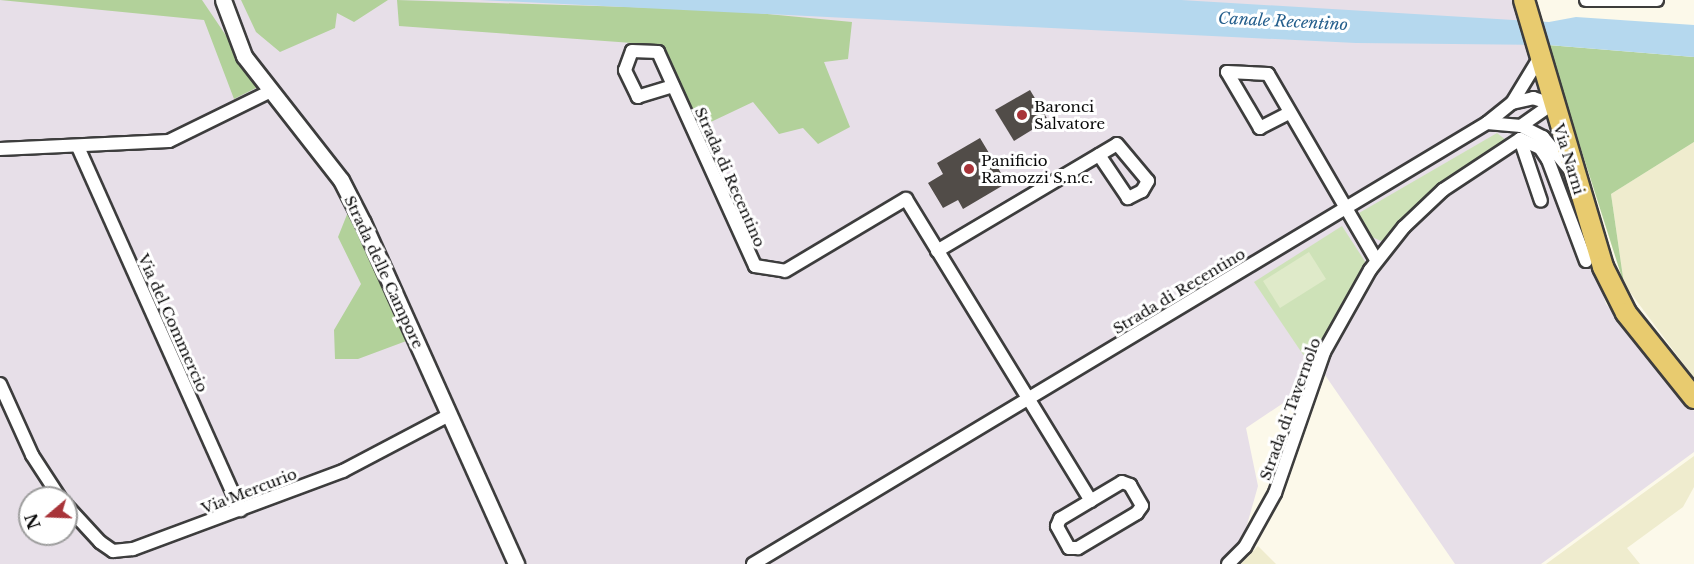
<!DOCTYPE html>
<html>
<head>
<meta charset="utf-8">
<style>
  body { margin:0 }
  #map { position:relative; width:1694px; height:564px; overflow:hidden; background:#fcf9ea; font-family:"Libre Baskerville",serif }
  div>[style] { position:absolute }
  .industrial>* { inset:0; background:#e7dfe8 }
  .farmland>* { inset:0; background:#efecce }
  .green>* { inset:0; background:#cee2b8 }
  .forest>* { inset:0; background:#b2d19a }
  .pitch>* { inset:0; background:#dfeac9 }
  .water>* { inset:0; background:#b5d8ee }
  .building>* { inset:0; background:#514c48 }
  .roads { filter:drop-shadow(2px 0 #3d3d3d) drop-shadow(-2px 0 #3d3d3d) drop-shadow(0 2px #3d3d3d) drop-shadow(0 -2px #3d3d3d) }
  .minor>* { height:12px; margin:-6px; padding:0 6px; transform-origin:6px; border-radius:6px; background:#fff }
  .tertiary>* { height:15px; margin:-7.5px; padding:0 7.5px; transform-origin:7.5px; border-radius:7.5px; background:#fff }
  .primary>* { height:20px; margin:-10px; padding:0 10px; transform-origin:10px; border-radius:10px; background:#e8cb6f }
  .dots>* { width:16px; height:16px; translate:-50% -50%; box-sizing:border-box; border:3px solid #fff; border-radius:50% }
  span { translate:-50% -50%; white-space:nowrap; text-align:center; line-height:1.15; -webkit-text-stroke:6px #fff; paint-order:stroke }
  .poi-label { font-size:15px; color:#0a0a0a }
  .left { translate:0 -50%; text-align:left }
  .street-label { font-size:15px; color:#0a0a0a }
  .water-label { font-size:16px; color:#245e8c; font-style:italic }
  .north { position:absolute; left:18px; top:486px; width:60px; height:60px; box-sizing:border-box; background:#fff; border:2px solid #9d9d9d; border-radius:50%; rotate:251deg; font-size:16px; font-weight:700; line-height:24px; text-align:center; color:#0a0a0a }
  .north::after { content:''; display:block; margin:auto; width:21px; height:27px; background:#a83439; clip-path:polygon(50% 0,100% 100%,50% 72%,0 100%) }
</style>
</head>
<body>
<div id="map">
  <div class="industrial">
    <div style="clip-path:polygon(evenodd,0 0,1512px 0,1606px 304px,1694px 411px,1694px 452px,1541px 564px,1455px 564px,1325px 375px,1246px 428px,1258px 486px,1245px 532px,1222px 564px,0 564px,0 0,30px 498px,66px 498px,66px 534px,30px 534px,30px 498px)"></div>
  </div>
  <div class="farmland">
    <div style="clip-path:polygon(1694px 142px,1694px 378px,1624px 284px,1611px 194px)"></div>
    <div style="clip-path:polygon(1694px 456px,1694px 487px,1683px 507px,1627px 548px,1640px 564px,1546px 564px)"></div>
    <div style="clip-path:polygon(1258px 546px,1276px 564px,1241px 564px)"></div>
  </div>
  <div class="green">
    <div style="clip-path:polygon(1497px 133px,1506px 140px,1389px 237px,1381px 241px,1363px 233px,1359px 213px)"></div>
    <div style="clip-path:polygon(1342px 226px,1366px 263px,1321px 344px,1306px 359px,1254px 282px)"></div>
  </div>
  <div class="forest">
    <div style="clip-path:polygon(0 0,202px 0,260px 86px,234px 99px,204px 20px)"></div>
    <div style="clip-path:polygon(241px 0,388px 0,354px 22px,337px 13px,335px 28px,280px 52px,256px 32px)"></div>
    <div style="clip-path:polygon(397px 0,726px 10px,852px 22px,848px 59px,824px 62px,850px 127px,818px 144px,803px 128px,779px 134px,753px 102px,696px 129px,660px 45px,399px 26px)"></div>
    <div style="clip-path:polygon(1548px 45px,1694px 57px,1694px 142px,1611px 194px,1624px 284px)"></div>
    <div style="clip-path:polygon(348px 212px,409px 340px,358px 359px,335px 359px,334px 330px,361px 284px,338px 237px)"></div>
  </div>
  <div class="pitch">
    <div style="clip-path:polygon(1309px 252px,1326px 279px,1280px 308px,1263px 281px)"></div>
  </div>
  <div class="water">
    <div style="clip-path:polygon(480px 0,1181px 0,1549px 22px,1576px 17px,1694px 25px,1694px 57px,1548px 45px,1356px 43px)"></div>
  </div>
  <div class="building">
    <div style="clip-path:polygon(1030px 90px,1048px 120px,1014px 141px,995px 110px)"></div>
    <div style="clip-path:polygon(980px 138px,1007px 183px,963px 209px,958px 200px,943px 208px,928px 183px,943px 174px,937px 163px)"></div>
  </div>
  <div class="roads">
    <div class="minor">
      <div style="left:1586px;top:0;width:71px"></div>
      <div style="left:673px;top:86px;width:37px;rotate:163deg"></div>
      <div style="left:638px;top:97px;width:30px;rotate:-116deg"></div>
      <div style="left:625px;top:70px;width:20px;rotate:-70deg"></div>
      <div style="left:632px;top:51px;width:26px;rotate:2deg"></div>
      <div style="left:658px;top:52px;width:235px;rotate:65.6deg"></div>
      <div style="left:755px;top:266px;width:30px;rotate:9deg"></div>
      <div style="left:785px;top:271px;width:141px;rotate:-30.8deg"></div>
      <div style="left:906px;top:199px;width:354px;rotate:58.5deg"></div>
      <div style="left:1512px;top:103px;width:22px;rotate:-13deg"></div>
      <div style="left:1533px;top:98px;width:20px;rotate:18deg"></div>
      <div style="left:1552px;top:104px;width:38px;rotate:145deg"></div>
      <div style="left:1289px;top:113px;width:33px;rotate:153deg"></div>
      <div style="left:1260px;top:128px;width:65px;rotate:-120.5deg"></div>
      <div style="left:1227px;top:72px;width:41px;rotate:2.8deg"></div>
      <div style="left:1268px;top:74px;width:216px;rotate:59.8deg"></div>
      <div style="left:1487px;top:123px;width:34px;rotate:5deg"></div>
      <div style="left:1521px;top:126px;width:25px;rotate:27deg"></div>
      <div style="left:1543px;top:137px;width:43px;rotate:50.7deg"></div>
      <div style="left:1520px;top:139px;width:22px;rotate:24deg"></div>
      <div style="left:1540px;top:148px;width:14px;rotate:56deg"></div>
      <div style="left:1548px;top:160px;width:108px;rotate:69.4deg"></div>
      <div style="left:78px;top:147px;width:398px;rotate:65.9deg"></div>
      <div style="left:0;top:149px;width:169px;rotate:-2.7deg"></div>
      <div style="left:169px;top:141px;width:111px;rotate:-26.1deg"></div>
      <div style="left:937px;top:251px;width:209px;rotate:-30.7deg"></div>
      <div style="left:1117px;top:144px;width:48px;rotate:50deg"></div>
      <div style="left:1148px;top:181px;width:12px;rotate:121deg"></div>
      <div style="left:1142px;top:191px;width:16px;rotate:153deg"></div>
      <div style="left:1128px;top:198px;width:52px;rotate:-124deg"></div>
      <div style="left:0;top:384px;width:78px;rotate:65.7deg"></div>
      <div style="left:32px;top:455px;width:51px;rotate:56.9deg"></div>
      <div style="left:1122px;top:482px;width:9px;rotate:21deg"></div>
      <div style="left:1130px;top:485px;width:24px;rotate:60deg"></div>
      <div style="left:1142px;top:506px;width:9px;rotate:126deg"></div>
      <div style="left:1137px;top:513px;width:69px;rotate:149.3deg"></div>
      <div style="left:1078px;top:548px;width:9px;rotate:180deg"></div>
      <div style="left:1069px;top:548px;width:25px;rotate:-119deg"></div>
      <div style="left:1057px;top:526px;width:8px;rotate:-67deg"></div>
      <div style="left:1060px;top:519px;width:72px;rotate:-30.8deg"></div>
      <div style="left:66px;top:505px;width:50px;rotate:47.4deg"></div>
      <div style="left:100px;top:542px;width:16px;rotate:35deg"></div>
      <div style="left:113px;top:551px;width:20px;rotate:-6deg"></div>
      <div style="left:133px;top:549px;width:224px;rotate:-20.4deg"></div>
      <div style="left:343px;top:471px;width:120px;rotate:-27.8deg"></div>
      <div style="left:753px;top:564px;width:856px;rotate:-31deg"></div>
      <div style="left:1487px;top:123px;width:32px;rotate:-39deg"></div>
      <div style="left:1512px;top:103px;width:54px;rotate:-58.7deg"></div>
      <div style="left:1228px;top:564px;width:24px;rotate:-45deg"></div>
      <div style="left:1245px;top:547px;width:62px;rotate:-60.9deg"></div>
      <div style="left:1275px;top:493px;width:149px;rotate:-70.8deg"></div>
      <div style="left:1324px;top:352px;width:94px;rotate:-60.7deg"></div>
      <div style="left:1370px;top:270px;width:55px;rotate:-51.7deg"></div>
      <div style="left:1404px;top:227px;width:54px;rotate:-43.5deg"></div>
      <div style="left:1443px;top:190px;width:92px;rotate:-33.5deg"></div>
      <div style="left:1520px;top:139px;width:65px;rotate:71.3deg"></div>
    </div>
    <div class="tertiary">
      <div style="left:223px;top:0;width:60px;rotate:69.4deg"></div>
      <div style="left:244px;top:56px;width:157px;rotate:52deg"></div>
      <div style="left:341px;top:180px;width:48px;rotate:62.9deg"></div>
      <div style="left:363px;top:223px;width:374px;rotate:65.8deg"></div>
    </div>
    <div class="primary">
      <div style="left:1524px;top:0;width:278px;rotate:73.5deg"></div>
      <div style="left:1603px;top:267px;width:51px;rotate:63.4deg"></div>
      <div style="left:1626px;top:313px;width:109px;rotate:51.3deg"></div>
    </div>
  </div>
  <div class="dots">
    <div style="left:1022px;top:115px;background:#a83439"></div>
    <div style="left:969px;top:169px;background:#a83439"></div>
  </div>
  <div class="poi-label">
    <span class="left" style="left:1034px;top:115px">Baronci<br>Salvatore</span>
    <span class="left" style="left:981px;top:169px">Panificio<br>Ramozzi S.n.c.</span>
  </div>
  <div class="street-label">
    <span style="left:1569px;top:159px;rotate:73deg">Via Narni</span>
    <span style="left:730px;top:177px;rotate:66deg">Strada di Recentino</span>
    <span style="left:384px;top:272px;rotate:65deg">Strada delle Campore</span>
    <span style="left:1179px;top:291px;rotate:-31deg">Strada di Recentino</span>
    <span style="left:173px;top:323px;rotate:66deg">Via del Commercio</span>
    <span style="left:1290px;top:409px;rotate:-70deg">Strada di Tavernolo</span>
    <span style="left:249px;top:491px;rotate:-21deg">Via Mercurio</span>
  </div>
  <div class="water-label">
    <span style="left:1283px;top:21px;rotate:3deg">Canale Recentino</span>
  </div>
  <div class="north">N</div>
</div>
</body>
</html>
